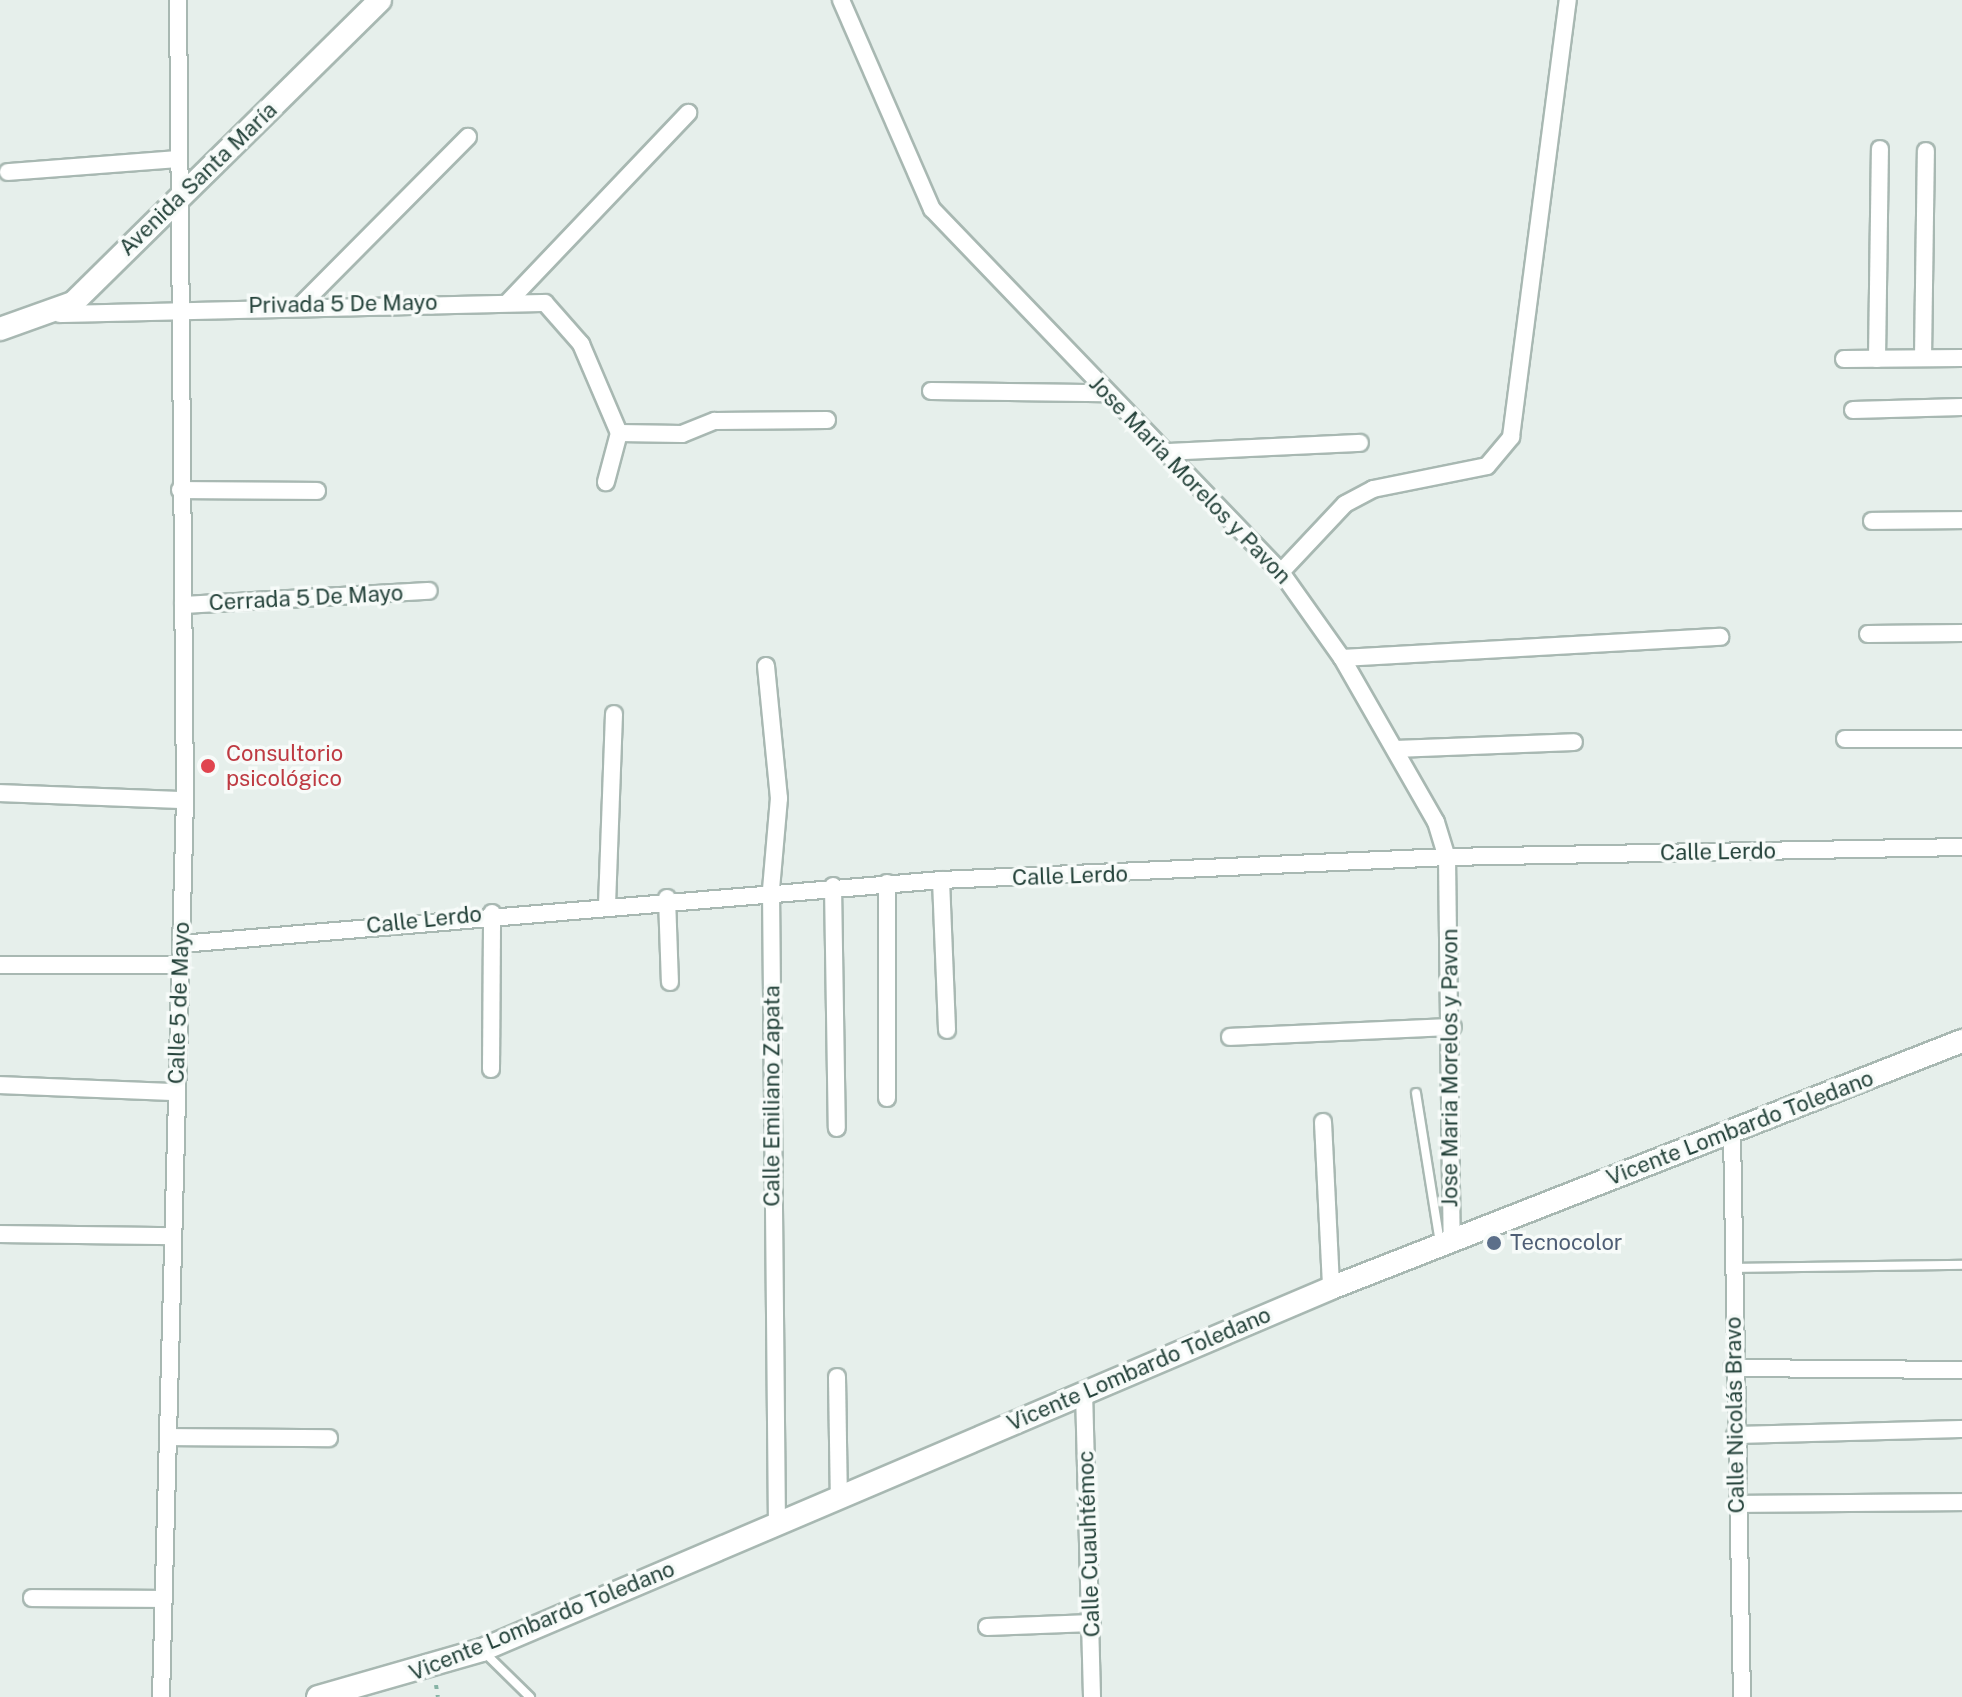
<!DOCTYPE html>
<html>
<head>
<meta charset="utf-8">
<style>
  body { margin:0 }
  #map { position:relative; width:1962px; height:1697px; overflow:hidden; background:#e6efeb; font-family:"Public Sans",sans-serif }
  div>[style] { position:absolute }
  .path>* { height:4px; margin-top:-2px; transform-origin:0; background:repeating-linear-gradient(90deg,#86b3a5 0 4px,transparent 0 10px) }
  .roads { filter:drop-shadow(2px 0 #a8b8b2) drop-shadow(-2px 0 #a8b8b2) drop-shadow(0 2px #a8b8b2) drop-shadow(0 -2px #a8b8b2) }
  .lane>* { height:8px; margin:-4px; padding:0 4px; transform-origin:4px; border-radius:4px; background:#fff }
  .street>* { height:16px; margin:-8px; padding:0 8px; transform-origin:8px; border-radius:8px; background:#fff }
  .secondary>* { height:22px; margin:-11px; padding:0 11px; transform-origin:11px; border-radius:11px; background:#fff }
  .dots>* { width:22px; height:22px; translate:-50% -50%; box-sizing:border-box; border:4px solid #f7fbf9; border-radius:50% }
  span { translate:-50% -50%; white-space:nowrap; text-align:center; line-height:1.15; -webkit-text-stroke:7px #f7fbf9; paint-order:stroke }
  .street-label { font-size:22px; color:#24423a }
  .health-label { font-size:22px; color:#be3a42 }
  .left { translate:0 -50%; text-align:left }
  .service-label { font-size:22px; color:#4e5e75 }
</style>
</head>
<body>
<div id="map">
  <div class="path">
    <div style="left:436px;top:1685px;width:12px;rotate:81deg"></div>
  </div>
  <div class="roads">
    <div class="lane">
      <div style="left:1416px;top:1093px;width:152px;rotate:80.9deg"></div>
      <div style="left:1733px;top:1268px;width:229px;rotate:-0.8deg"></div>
      <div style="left:485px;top:1653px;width:63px;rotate:44.4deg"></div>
    </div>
    <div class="street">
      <div style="left:841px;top:0;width:228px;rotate:66.5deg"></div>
      <div style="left:932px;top:209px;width:504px;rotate:46.13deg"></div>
      <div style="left:1281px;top:572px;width:105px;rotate:54.7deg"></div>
      <div style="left:1342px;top:658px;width:189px;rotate:60.2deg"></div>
      <div style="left:1436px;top:822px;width:37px;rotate:73deg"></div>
      <div style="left:1447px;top:857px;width:382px;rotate:89.3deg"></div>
      <div style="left:8px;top:172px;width:169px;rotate:-4.4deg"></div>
      <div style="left:509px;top:301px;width:260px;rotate:-46.4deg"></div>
      <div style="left:301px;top:305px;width:237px;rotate:-45.2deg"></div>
      <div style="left:60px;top:314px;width:485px;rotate:-1.3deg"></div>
      <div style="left:545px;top:303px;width:55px;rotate:48.7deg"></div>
      <div style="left:581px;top:344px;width:97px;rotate:66.9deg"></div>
      <div style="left:619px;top:433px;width:51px;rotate:104.9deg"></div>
      <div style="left:1923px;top:358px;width:207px;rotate:-89.2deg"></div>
      <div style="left:1844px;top:359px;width:118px;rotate:-0.5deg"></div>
      <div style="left:1877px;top:359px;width:210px;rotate:-89.2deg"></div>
      <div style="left:931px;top:391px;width:175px;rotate:0.7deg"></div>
      <div style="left:1853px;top:410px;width:109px;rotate:-1.6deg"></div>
      <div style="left:619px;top:433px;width:63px;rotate:0.9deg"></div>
      <div style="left:682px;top:434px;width:35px;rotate:-22deg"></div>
      <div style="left:715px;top:421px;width:112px;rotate:-0.5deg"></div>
      <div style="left:1166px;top:452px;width:194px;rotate:-2.7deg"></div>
      <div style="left:180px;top:490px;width:137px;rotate:0.4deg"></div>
      <div style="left:1872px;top:521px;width:90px;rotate:-0.6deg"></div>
      <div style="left:1281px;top:572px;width:93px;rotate:-46.7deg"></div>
      <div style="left:1345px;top:504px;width:32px;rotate:-28deg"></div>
      <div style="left:1373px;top:489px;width:116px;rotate:-11.4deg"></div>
      <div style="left:1487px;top:466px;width:38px;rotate:-50deg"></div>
      <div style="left:1511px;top:437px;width:441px;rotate:-82.6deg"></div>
      <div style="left:183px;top:605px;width:246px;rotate:-3.3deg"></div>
      <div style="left:1868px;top:634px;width:94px;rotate:-0.6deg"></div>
      <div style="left:1342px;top:658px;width:379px;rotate:-3.2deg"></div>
      <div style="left:766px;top:666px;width:133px;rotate:84.4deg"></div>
      <div style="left:779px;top:798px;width:92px;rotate:95deg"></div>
      <div style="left:771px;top:890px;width:636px;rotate:89.46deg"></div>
      <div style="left:1845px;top:739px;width:117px"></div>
      <div style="left:1395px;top:749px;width:179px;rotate:-2.2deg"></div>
      <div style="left:0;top:793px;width:185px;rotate:2.2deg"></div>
      <div style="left:941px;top:880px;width:150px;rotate:87.7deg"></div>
      <div style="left:887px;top:883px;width:215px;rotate:90deg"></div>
      <div style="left:833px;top:886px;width:242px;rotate:89.1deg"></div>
      <div style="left:667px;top:898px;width:84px;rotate:88deg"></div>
      <div style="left:607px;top:905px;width:191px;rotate:-87.9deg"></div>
      <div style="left:181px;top:944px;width:763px;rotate:-4.81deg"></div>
      <div style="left:941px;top:880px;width:507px;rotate:-2.6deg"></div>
      <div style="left:1447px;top:857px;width:515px;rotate:-1.11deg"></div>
      <div style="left:0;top:965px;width:180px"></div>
      <div style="left:1230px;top:1037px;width:223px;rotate:-2.6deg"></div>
      <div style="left:491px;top:1069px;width:156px;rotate:-89.6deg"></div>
      <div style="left:0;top:1085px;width:176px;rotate:2.3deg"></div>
      <div style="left:1323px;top:1122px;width:166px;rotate:87.2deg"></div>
      <div style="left:1732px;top:1132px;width:565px;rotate:88.99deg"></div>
      <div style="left:0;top:1234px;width:170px;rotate:0.7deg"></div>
      <div style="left:1732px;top:1368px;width:230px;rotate:0.5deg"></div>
      <div style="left:837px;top:1377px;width:123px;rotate:89.1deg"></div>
      <div style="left:1084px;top:1391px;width:306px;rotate:88.5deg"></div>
      <div style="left:1735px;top:1435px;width:227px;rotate:-1.5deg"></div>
      <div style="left:168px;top:1437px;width:161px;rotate:0.4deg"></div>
      <div style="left:1737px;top:1504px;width:225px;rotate:-0.5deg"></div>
      <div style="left:32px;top:1598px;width:130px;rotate:0.4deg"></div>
      <div style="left:987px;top:1627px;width:105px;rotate:-2.2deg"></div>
      <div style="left:161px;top:1697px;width:897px;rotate:-88.47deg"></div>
      <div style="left:185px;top:800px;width:800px;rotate:-90.5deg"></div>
    </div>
    <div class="secondary">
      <div style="left:0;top:329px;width:77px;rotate:-19.6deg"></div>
      <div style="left:73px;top:303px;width:431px;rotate:-44.6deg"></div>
      <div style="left:318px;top:1697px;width:171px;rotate:-16deg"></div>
      <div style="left:482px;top:1650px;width:923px;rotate:-23.09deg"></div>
      <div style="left:1331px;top:1288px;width:678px;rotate:-21.38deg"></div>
    </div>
  </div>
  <div class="dots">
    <div style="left:208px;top:766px;background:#e0444e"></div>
    <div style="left:1494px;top:1243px;background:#5c6f8a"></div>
  </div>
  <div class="street-label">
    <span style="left:198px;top:179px;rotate:-44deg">Avenida Santa María</span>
    <span style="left:343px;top:304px;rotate:-1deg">Privada 5 De Mayo</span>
    <span style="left:1190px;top:480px;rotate:46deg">Jose Maria Morelos y Pavon</span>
    <span style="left:306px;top:598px;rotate:-3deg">Cerrada 5 De Mayo</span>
    <span style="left:1718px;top:852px;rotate:-1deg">Calle Lerdo</span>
    <span style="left:1070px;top:876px;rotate:-2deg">Calle Lerdo</span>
    <span style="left:424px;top:920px;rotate:-6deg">Calle Lerdo</span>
    <span style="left:179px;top:1003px;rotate:-88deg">Calle 5 de Mayo</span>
    <span style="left:1450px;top:1068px;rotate:-90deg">Jose Maria Morelos y Pavon</span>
    <span style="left:772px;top:1096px;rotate:-90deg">Calle Emiliano Zapata</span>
    <span style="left:1740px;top:1128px;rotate:-21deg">Vicente Lombardo Toledano</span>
    <span style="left:1139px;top:1369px;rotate:-23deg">Vicente Lombardo Toledano</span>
    <span style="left:1735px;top:1415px;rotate:-91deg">Calle Nicolás Bravo</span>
    <span style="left:1089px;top:1544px;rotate:-92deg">Calle Cuauhtémoc</span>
    <span style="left:542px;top:1621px;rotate:-22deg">Vicente Lombardo Toledano</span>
  </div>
  <div class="health-label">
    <span class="left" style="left:226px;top:766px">Consultorio<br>psicológico</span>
  </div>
  <div class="service-label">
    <span class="left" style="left:1510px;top:1243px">Tecnocolor</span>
  </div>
</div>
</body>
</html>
